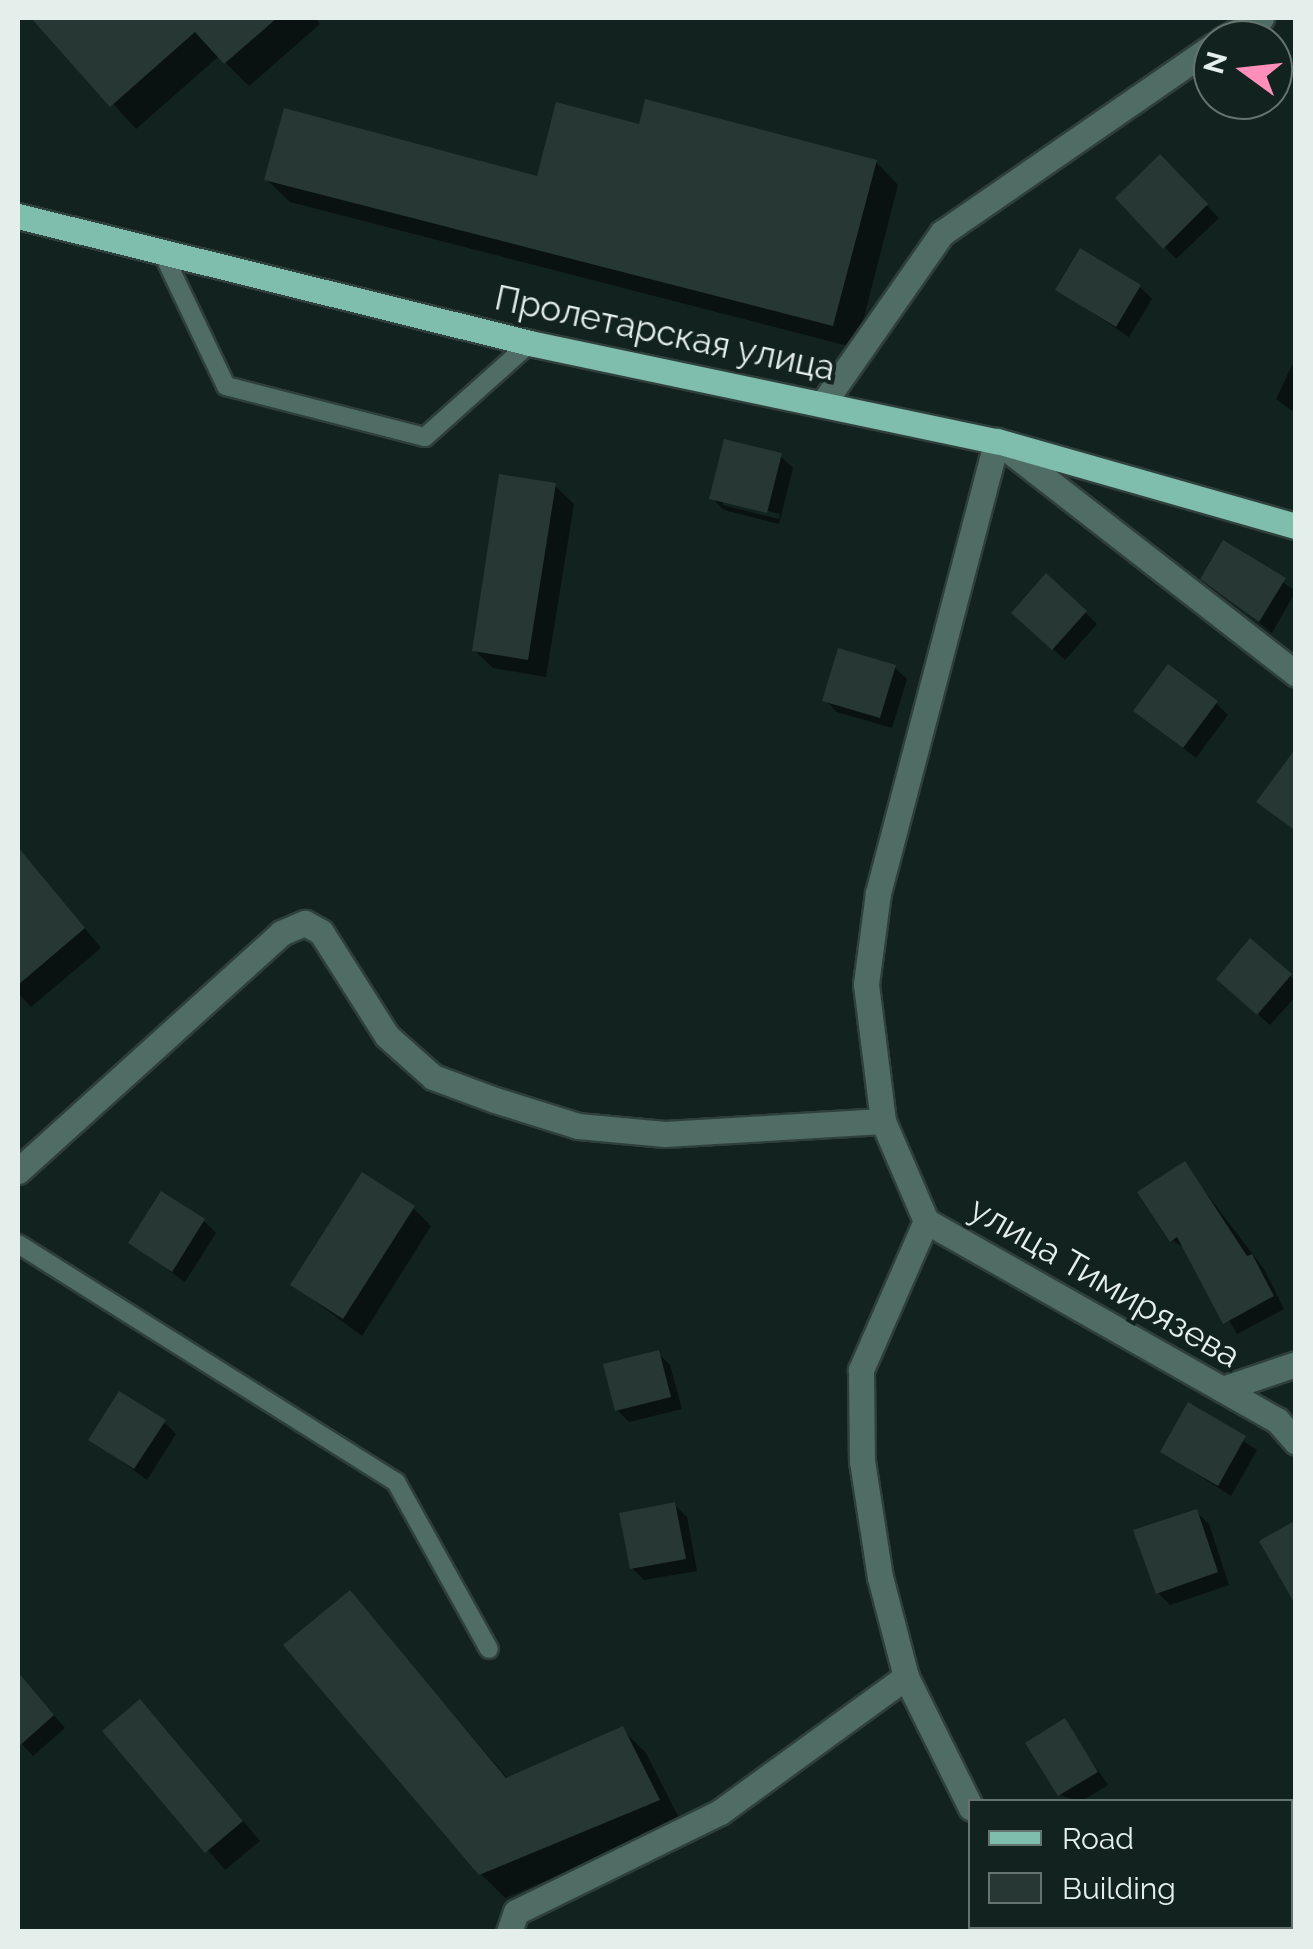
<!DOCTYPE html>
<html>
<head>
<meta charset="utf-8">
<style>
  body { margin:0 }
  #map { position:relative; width:1313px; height:1949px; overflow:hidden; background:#12221e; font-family:Raleway,sans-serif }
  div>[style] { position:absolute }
  .shadow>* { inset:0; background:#0007 }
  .building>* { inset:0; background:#273733 }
  .roads { filter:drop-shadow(2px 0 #2f3f3b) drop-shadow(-2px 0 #2f3f3b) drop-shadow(0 2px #2f3f3b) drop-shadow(0 -2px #2f3f3b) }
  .service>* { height:18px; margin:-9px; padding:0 9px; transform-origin:9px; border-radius:9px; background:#506d65 }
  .minor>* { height:25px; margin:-12.5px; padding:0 12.5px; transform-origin:12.5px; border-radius:12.5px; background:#506d65 }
  .primary>* { height:25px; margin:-12.5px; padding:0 12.5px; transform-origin:12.5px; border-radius:12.5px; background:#7fbdad }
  span { translate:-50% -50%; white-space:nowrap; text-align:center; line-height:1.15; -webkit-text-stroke:8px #12221e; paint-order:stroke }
  .street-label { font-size:35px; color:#e4eeeb }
  .frame { position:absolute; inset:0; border:20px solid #e4eeeb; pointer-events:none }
  .legend { position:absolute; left:968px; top:1799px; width:325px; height:130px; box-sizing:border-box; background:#12221e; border:2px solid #667470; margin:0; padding:12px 18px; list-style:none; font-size:30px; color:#e4eeeb }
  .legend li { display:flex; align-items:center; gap:20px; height:50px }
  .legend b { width:50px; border:2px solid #667470 }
  .north { position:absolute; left:1193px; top:20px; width:100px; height:100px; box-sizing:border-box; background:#12221e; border:2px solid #667470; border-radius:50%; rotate:285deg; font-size:28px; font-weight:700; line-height:40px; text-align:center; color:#e4eeeb }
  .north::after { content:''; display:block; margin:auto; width:35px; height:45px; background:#ff8eba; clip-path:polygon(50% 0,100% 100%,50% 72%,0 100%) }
</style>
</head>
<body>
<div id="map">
  <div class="shadow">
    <div style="clip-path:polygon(35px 18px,315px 18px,320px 24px,249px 86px,219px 56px,136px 129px)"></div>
    <div style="clip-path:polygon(641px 127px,876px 162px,898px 185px,856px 348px,290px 202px,267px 180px,539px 179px)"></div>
    <div style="clip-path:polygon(1160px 158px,1219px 218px,1176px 259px,1118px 198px)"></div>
    <div style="clip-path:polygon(1140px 287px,1152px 299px,1129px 337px,1058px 290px)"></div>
    <div style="clip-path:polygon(1296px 357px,1296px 414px,1276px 399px)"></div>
    <div style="clip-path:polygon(evenodd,780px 456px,793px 468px,779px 524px,724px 510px,712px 498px,780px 456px,723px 500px,780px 514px,779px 519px,723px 505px,723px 500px)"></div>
    <div style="clip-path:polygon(555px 486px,574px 504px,546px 677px,493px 668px,474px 650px)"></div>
    <div style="clip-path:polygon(1224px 544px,1296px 591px,1272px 633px,1203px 578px)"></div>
    <div style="clip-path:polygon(1085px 612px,1097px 624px,1065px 660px,1026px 624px)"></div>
    <div style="clip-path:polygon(894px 667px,907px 679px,892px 728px,837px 712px,825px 700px)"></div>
    <div style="clip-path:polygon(1216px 703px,1228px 715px,1196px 758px,1136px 711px)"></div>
    <div style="clip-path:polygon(18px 847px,101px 948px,31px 1007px,18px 993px)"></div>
    <div style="clip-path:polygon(1251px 941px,1296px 981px,1296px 996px,1270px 1025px,1231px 990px)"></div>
    <div style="clip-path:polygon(1184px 1164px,1264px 1269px,1284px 1309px,1237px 1334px,1187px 1250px,1172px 1240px)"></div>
    <div style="clip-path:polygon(413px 1208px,431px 1226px,362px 1336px,293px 1285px)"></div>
    <div style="clip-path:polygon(204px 1221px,216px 1233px,185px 1282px,131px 1243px)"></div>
    <div style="clip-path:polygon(658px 1353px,670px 1365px,682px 1409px,629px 1422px,617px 1410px)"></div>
    <div style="clip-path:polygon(1189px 1406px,1257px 1450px,1231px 1496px,1163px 1452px)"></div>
    <div style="clip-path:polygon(164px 1422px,176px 1434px,147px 1480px,91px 1439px)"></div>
    <div style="clip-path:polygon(675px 1505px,687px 1517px,697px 1571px,644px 1580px,632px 1568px)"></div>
    <div style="clip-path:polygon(1196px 1512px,1209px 1524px,1229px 1585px,1170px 1605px,1158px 1593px)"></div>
    <div style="clip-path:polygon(350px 1593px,509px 1780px,622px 1729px,646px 1753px,682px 1824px,505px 1898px,480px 1873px)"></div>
    <div style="clip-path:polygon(18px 1674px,65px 1728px,33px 1756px,18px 1740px)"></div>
    <div style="clip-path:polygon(158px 1720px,260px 1841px,225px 1870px,106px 1731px)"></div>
    <div style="clip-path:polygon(1065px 1722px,1108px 1785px,1080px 1802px,1060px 1795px)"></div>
  </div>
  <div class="building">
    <div style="clip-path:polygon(31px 18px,277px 18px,224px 64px,195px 32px,110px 107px)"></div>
    <div style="clip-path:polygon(645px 99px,877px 160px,833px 326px,264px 180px,284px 108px,537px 176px,556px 102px,639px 124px)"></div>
    <div style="clip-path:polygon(1160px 154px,1208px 204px,1163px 249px,1115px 198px)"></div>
    <div style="clip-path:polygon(1080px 248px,1141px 285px,1116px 327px,1055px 290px)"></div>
    <div style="clip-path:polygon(724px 439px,782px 453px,767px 513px,709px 499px)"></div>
    <div style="clip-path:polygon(499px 474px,556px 483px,528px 660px,472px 651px)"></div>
    <div style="clip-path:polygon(1223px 540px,1286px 578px,1259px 622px,1200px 579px)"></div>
    <div style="clip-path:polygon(1046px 573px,1087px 611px,1052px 650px,1011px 613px)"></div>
    <div style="clip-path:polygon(838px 648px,896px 665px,880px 718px,822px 701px)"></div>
    <div style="clip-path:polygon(1168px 664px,1218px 701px,1183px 748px,1133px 711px)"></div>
    <div style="clip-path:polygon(1296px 748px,1296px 831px,1256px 802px)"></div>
    <div style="clip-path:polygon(18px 847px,85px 928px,18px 985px)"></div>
    <div style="clip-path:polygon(1250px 938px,1292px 974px,1257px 1015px,1216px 979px)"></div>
    <div style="clip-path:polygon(1185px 1161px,1247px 1256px,1252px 1254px,1274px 1296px,1223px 1324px,1177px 1237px,1170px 1242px,1137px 1192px)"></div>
    <div style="clip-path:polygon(362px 1172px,415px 1206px,343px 1319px,290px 1285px)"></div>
    <div style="clip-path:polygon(161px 1191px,205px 1219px,172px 1272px,128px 1243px)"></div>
    <div style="clip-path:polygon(659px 1350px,671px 1397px,615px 1411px,603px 1364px)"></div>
    <div style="clip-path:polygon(119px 1391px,166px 1420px,134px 1469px,88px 1440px)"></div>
    <div style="clip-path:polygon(1188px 1402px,1246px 1436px,1218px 1486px,1160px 1452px)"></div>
    <div style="clip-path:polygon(675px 1502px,686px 1559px,630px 1569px,619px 1513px)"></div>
    <div style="clip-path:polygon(1197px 1509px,1218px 1572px,1156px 1594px,1133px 1530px)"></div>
    <div style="clip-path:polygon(1296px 1520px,1296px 1606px,1259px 1541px)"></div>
    <div style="clip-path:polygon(350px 1590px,506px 1778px,623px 1726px,660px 1800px,479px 1875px,283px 1645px)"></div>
    <div style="clip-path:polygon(18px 1672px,54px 1715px,18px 1747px)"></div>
    <div style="clip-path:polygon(140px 1699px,243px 1821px,205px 1853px,102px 1731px)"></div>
    <div style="clip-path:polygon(1065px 1718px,1098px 1772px,1058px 1796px,1025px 1743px)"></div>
  </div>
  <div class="roads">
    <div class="service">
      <div style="left:165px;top:258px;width:142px;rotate:64.5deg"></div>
      <div style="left:226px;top:386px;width:205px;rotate:14.4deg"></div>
      <div style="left:425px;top:437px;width:141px;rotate:-41.8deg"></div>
      <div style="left:18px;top:1244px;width:447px;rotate:32.2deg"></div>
      <div style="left:396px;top:1482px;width:191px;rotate:60.9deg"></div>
    </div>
    <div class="minor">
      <div style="left:1222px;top:40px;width:45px;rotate:-29.4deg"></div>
      <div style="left:824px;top:402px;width:206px;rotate:-55.1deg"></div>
      <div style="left:942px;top:233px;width:329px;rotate:-34.6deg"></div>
      <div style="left:18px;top:1171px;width:355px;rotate:-42.1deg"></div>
      <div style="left:281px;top:933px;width:26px;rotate:-23deg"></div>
      <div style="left:305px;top:923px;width:18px;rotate:29deg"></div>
      <div style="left:321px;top:932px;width:123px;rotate:57.6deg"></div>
      <div style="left:387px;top:1036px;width:62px;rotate:41.7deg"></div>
      <div style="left:433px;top:1077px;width:66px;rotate:20.4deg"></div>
      <div style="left:495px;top:1100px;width:87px;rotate:17.4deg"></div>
      <div style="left:578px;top:1126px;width:87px;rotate:5.3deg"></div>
      <div style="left:665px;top:1134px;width:218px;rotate:-3.4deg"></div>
      <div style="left:926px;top:1221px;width:109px;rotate:-113.3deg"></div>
      <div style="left:883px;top:1121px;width:138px;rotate:-97.1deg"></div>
      <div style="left:866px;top:984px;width:92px;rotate:-82.5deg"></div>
      <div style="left:878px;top:893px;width:467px;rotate:-75.3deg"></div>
      <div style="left:997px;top:441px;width:379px;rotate:37.9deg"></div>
      <div style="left:926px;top:1221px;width:163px;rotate:113.6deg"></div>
      <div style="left:861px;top:1370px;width:91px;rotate:89.4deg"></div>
      <div style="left:862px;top:1461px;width:117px;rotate:81.2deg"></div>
      <div style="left:880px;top:1577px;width:103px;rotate:75.4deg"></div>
      <div style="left:906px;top:1677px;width:146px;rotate:63.6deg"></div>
      <div style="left:926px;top:1221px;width:403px;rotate:29.6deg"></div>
      <div style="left:1277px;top:1420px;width:29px;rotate:49deg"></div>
      <div style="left:1222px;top:1389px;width:78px;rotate:-18.7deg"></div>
      <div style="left:1028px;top:1926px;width:7px;rotate:63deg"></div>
      <div style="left:509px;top:1932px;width:21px;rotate:-71deg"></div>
      <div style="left:516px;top:1912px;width:227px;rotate:-26.1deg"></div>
      <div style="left:720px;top:1812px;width:230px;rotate:-36deg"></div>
    </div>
    <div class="primary">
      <div style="left:18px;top:216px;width:528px;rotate:13.93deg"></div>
      <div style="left:530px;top:343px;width:477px;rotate:11.9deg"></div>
      <div style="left:997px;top:441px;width:311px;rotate:15.9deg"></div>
    </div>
  </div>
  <div class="street-label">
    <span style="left:665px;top:333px;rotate:12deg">Пролетарская улица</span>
    <span style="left:1105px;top:1282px;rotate:30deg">улица Тимирязева</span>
  </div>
  <div class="frame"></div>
  <ul class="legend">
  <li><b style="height:12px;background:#7fbdad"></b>Road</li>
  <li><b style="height:28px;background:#273733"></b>Building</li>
  </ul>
  <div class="north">N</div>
</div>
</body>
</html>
